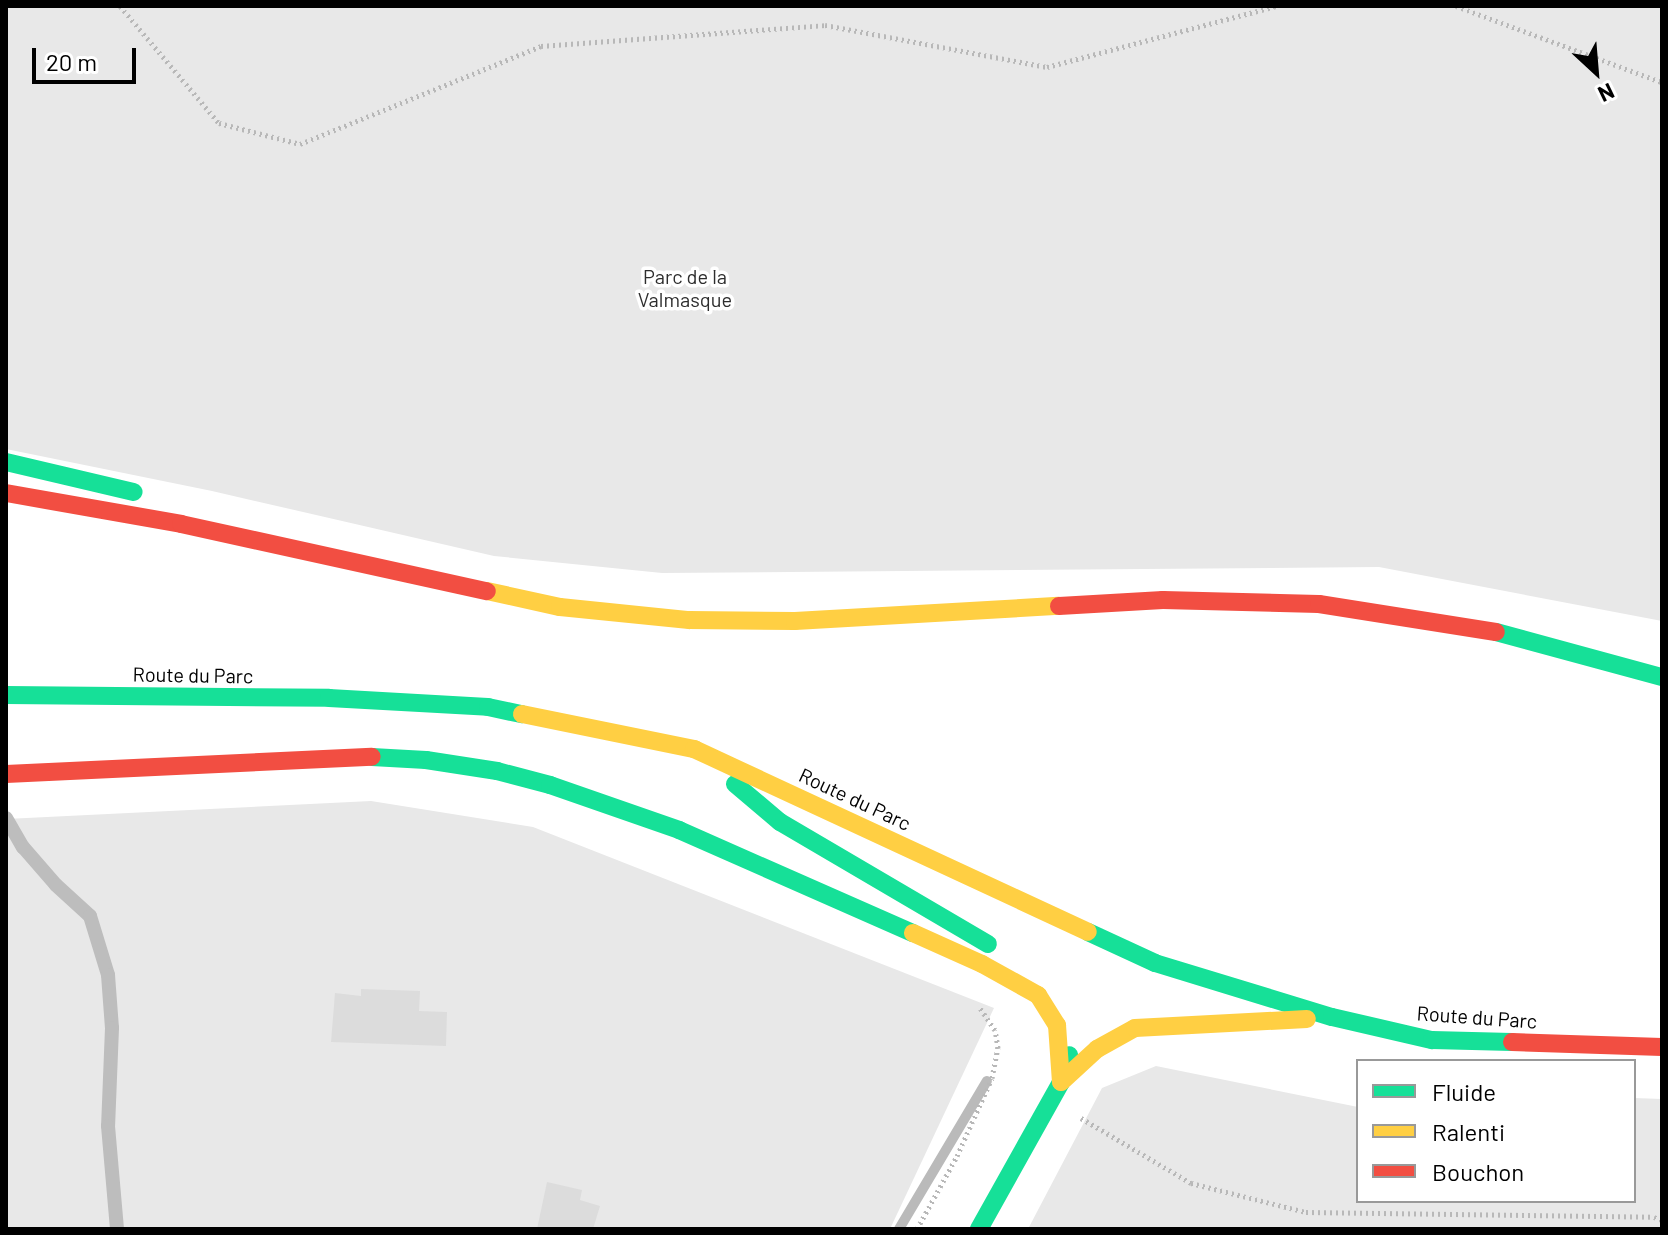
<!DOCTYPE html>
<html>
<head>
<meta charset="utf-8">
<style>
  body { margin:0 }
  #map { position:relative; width:1668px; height:1235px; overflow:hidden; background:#fff; font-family:Barlow,sans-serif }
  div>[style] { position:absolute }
  .green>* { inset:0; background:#e8e8e8 }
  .stream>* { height:10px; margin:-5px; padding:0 5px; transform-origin:5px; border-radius:5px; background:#bababa }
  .building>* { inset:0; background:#dcdcdc }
  .path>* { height:5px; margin-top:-2.5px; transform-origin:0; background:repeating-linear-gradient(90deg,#b8b8b8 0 2px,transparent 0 6px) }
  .lane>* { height:14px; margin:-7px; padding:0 7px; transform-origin:7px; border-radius:7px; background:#bdbdbd }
  .fast>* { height:18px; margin:-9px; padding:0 9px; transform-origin:9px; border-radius:9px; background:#16e098 }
  .slow>* { height:18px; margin:-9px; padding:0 9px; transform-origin:9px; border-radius:9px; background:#ffcf43 }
  .jam>* { height:18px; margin:-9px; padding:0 9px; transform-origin:9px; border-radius:9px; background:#f24e42 }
  span { translate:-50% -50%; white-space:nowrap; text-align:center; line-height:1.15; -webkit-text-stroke:7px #fff; paint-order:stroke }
  .park-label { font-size:20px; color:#2d2d2d }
  .street-label { font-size:20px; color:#000 }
  .frame { position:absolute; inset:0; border:8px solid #000; pointer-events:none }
  .legend { position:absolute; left:1356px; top:1059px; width:280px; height:144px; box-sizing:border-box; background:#fff; border:2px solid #999; margin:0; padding:10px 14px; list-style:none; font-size:24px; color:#000 }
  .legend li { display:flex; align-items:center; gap:16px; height:40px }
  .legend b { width:40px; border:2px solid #999 }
  .north { position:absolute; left:1556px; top:32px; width:80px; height:80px; -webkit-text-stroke:6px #fff; paint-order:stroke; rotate:154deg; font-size:22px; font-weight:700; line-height:32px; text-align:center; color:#000 }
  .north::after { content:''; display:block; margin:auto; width:28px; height:36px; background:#000; clip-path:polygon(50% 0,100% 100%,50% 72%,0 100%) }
  .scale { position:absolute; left:32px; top:48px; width:104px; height:36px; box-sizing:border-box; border:4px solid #000; border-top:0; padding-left:10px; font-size:24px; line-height:28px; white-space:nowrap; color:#000; -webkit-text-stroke:6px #fff; paint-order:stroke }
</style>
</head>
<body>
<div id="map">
  <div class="green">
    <div style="clip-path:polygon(6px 6px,1662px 6px,1662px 621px,1379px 567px,662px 573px,494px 556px,212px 491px,6px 449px)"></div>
    <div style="clip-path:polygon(371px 801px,533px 827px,994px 1008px,890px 1229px,6px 1229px,6px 819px)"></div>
    <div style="clip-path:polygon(1156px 1066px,1358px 1107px,1358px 1201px,1634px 1201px,1634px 1098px,1662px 1099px,1662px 1229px,1028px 1229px,1102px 1088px)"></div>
  </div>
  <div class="stream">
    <div style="left:899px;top:1229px;width:172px;rotate:-59.3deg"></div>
  </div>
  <div class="building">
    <div style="clip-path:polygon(361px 989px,420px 991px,419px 1011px,447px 1012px,446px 1046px,331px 1042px,335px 993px,361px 996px)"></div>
    <div style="clip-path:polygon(547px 1182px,582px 1190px,580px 1200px,600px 1206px,593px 1229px,537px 1229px)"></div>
  </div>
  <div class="path">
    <div style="left:120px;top:6px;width:153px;rotate:49.8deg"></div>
    <div style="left:219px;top:123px;width:84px;rotate:14.5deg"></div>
    <div style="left:300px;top:144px;width:260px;rotate:-22.1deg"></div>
    <div style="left:541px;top:46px;width:285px;rotate:-4.2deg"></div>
    <div style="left:825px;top:25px;width:226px;rotate:10.7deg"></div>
    <div style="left:1047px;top:67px;width:238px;rotate:-14.9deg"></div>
    <div style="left:1456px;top:6px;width:220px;rotate:20.3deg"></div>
    <div style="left:1081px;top:1118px;width:128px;rotate:30.6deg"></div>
    <div style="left:1191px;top:1183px;width:119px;rotate:14.2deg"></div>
    <div style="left:1306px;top:1212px;width:348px;rotate:0.8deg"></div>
    <div style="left:1654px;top:1217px;width:9px;rotate:21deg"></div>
    <div style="left:917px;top:1229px;width:83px;rotate:-61.3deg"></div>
    <div style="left:957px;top:1156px;width:85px;rotate:-65.8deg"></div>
    <div style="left:992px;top:1078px;width:31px;rotate:-79deg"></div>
    <div style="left:998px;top:1048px;width:18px;rotate:-99deg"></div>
    <div style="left:995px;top:1030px;width:27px;rotate:-124deg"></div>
  </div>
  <div class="lane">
    <div style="left:6px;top:818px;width:34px;rotate:60deg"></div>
    <div style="left:23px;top:847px;width:50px;rotate:49deg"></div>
    <div style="left:56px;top:885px;width:46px;rotate:42.4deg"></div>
    <div style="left:90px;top:916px;width:62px;rotate:73deg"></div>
    <div style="left:108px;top:975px;width:53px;rotate:85.7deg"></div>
    <div style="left:112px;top:1028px;width:98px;rotate:92.3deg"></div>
    <div style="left:108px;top:1126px;width:103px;rotate:85deg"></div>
  </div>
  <div class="fast">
    <div style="left:6px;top:462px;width:131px;rotate:13.2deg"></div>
    <div style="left:1496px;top:632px;width:172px;rotate:15.2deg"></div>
    <div style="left:6px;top:695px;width:323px;rotate:0.5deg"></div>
    <div style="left:329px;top:698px;width:159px;rotate:3.2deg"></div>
    <div style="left:488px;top:707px;width:35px;rotate:12deg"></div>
    <div style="left:372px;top:757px;width:54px;rotate:3.2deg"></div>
    <div style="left:426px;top:760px;width:72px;rotate:8.8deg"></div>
    <div style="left:497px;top:771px;width:55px;rotate:14.8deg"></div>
    <div style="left:550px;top:785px;width:137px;rotate:19.2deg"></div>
    <div style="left:679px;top:830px;width:256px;rotate:23.8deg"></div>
    <div style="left:735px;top:784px;width:59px;rotate:40.2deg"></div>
    <div style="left:780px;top:822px;width:241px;rotate:30.4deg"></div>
    <div style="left:1088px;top:932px;width:74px;rotate:24.8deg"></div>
    <div style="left:1155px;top:963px;width:185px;rotate:17deg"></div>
    <div style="left:1332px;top:1017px;width:103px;rotate:13deg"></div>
    <div style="left:1432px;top:1040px;width:80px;rotate:1.4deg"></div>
    <div style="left:979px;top:1229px;width:168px;rotate:-60.8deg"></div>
    <div style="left:1061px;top:1082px;width:28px;rotate:-73deg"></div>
  </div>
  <div class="slow">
    <div style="left:487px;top:591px;width:75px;rotate:12.4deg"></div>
    <div style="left:560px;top:607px;width:130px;rotate:5.8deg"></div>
    <div style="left:689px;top:620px;width:106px;rotate:0.5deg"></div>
    <div style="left:795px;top:621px;width:264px;rotate:-3.3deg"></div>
    <div style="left:522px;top:714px;width:176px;rotate:11.5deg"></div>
    <div style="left:694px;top:749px;width:434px;rotate:24.9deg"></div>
    <div style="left:913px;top:933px;width:76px;rotate:24.2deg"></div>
    <div style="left:982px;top:964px;width:64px;rotate:29deg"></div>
    <div style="left:1038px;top:995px;width:36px;rotate:58deg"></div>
    <div style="left:1057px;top:1025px;width:57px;rotate:86deg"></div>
    <div style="left:1061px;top:1082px;width:49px;rotate:-42.5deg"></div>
    <div style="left:1097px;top:1049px;width:43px;rotate:-28.9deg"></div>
    <div style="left:1135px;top:1028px;width:172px;rotate:-3deg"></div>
  </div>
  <div class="jam">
    <div style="left:6px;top:493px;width:178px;rotate:10deg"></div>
    <div style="left:181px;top:524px;width:313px;rotate:12.4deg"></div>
    <div style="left:1059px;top:606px;width:104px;rotate:-3.3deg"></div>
    <div style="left:1163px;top:600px;width:156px;rotate:1.5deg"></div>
    <div style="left:1319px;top:604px;width:179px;rotate:9deg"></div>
    <div style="left:6px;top:774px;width:366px;rotate:-2.7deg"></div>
    <div style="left:1512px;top:1042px;width:150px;rotate:1.9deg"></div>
  </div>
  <div class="park-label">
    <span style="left:685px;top:288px">Parc de la<br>Valmasque</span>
  </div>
  <div class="street-label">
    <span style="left:193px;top:675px;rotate:1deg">Route du Parc</span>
    <span style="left:855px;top:799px;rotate:25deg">Route du Parc</span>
    <span style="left:1477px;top:1017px;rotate:4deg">Route du Parc</span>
  </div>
  <div class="frame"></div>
  <ul class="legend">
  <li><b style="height:10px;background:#16e098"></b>Fluide</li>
  <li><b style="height:10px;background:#ffcf43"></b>Ralenti</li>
  <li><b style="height:10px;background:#f24e42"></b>Bouchon</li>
  </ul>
  <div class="north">N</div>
  <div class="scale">20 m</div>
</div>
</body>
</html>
